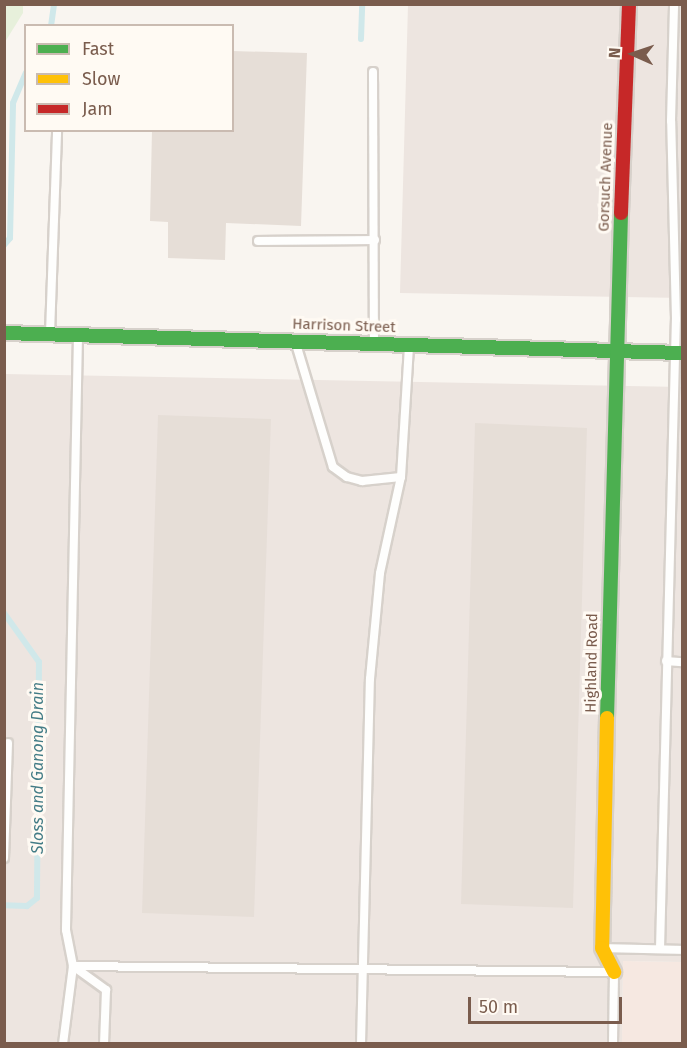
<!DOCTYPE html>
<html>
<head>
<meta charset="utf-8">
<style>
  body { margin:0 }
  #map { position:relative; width:687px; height:1048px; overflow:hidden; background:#f9f5f0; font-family:"Fira Sans",sans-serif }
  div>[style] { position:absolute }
  .commercial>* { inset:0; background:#f6e8e1 }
  .industrial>* { inset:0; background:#ede5e0 }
  .green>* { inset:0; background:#e7f0db }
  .stream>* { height:6px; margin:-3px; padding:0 3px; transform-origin:3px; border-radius:3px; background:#d0e8ea }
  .building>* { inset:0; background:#e6ded7 }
  .roads { filter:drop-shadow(2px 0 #d7d1cb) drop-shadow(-2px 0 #d7d1cb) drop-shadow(0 2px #d7d1cb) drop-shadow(0 -2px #d7d1cb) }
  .lane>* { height:8px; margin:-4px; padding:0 4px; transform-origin:4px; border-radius:4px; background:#fefefd }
  .fast>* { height:14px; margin:-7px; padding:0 7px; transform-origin:7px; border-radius:7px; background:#4caf50 }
  .slow>* { height:14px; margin:-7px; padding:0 7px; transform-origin:7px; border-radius:7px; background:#ffc107 }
  .jam>* { height:14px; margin:-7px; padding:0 7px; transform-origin:7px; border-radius:7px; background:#c62828 }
  span { translate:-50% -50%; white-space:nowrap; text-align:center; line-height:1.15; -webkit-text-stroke:6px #fffaf3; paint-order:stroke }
  .street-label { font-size:15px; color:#7a5c4d }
  .water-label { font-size:16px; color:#437c86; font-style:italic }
  .frame { position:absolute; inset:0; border:6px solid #7a5c4d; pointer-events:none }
  .legend { position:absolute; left:24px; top:24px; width:210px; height:108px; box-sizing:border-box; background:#fffaf3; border:2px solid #cabbb1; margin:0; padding:8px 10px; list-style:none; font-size:18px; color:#7a5c4d }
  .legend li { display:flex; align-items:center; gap:12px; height:30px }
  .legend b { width:30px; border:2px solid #cabbb1 }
  .north { position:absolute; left:603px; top:24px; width:60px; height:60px; -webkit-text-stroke:4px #fffaf3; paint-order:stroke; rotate:273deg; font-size:16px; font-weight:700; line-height:24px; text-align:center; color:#7a5c4d }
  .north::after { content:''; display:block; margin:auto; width:21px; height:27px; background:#7a5c4d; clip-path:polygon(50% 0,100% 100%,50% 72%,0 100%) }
  .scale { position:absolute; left:468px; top:997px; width:154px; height:27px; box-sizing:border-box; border:3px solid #7a5c4d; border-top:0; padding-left:8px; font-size:18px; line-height:21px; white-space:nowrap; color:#7a5c4d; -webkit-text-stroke:4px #fffaf3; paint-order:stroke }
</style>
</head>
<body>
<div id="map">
  <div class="commercial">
    <div style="clip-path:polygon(623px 961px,682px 962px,682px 1043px,622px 1044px)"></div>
  </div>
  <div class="industrial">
    <div style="clip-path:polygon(408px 5px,682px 5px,682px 298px,400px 293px)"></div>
    <div style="clip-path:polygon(5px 374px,682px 387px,682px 962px,623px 961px,622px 1043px,5px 1044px)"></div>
  </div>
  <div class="green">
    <div style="clip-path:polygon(5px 4px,23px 5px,23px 13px,5px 42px)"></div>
  </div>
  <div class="stream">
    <div style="left:51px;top:26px;width:22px;rotate:-82deg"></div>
    <div style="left:361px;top:39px;width:35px;rotate:-88deg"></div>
    <div style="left:4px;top:245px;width:9px;rotate:-49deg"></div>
    <div style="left:10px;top:238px;width:135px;rotate:-88.7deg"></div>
    <div style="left:13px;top:103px;width:33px;rotate:-67deg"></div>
    <div style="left:4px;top:613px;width:60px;rotate:54.5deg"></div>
    <div style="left:39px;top:662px;width:236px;rotate:90.5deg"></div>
    <div style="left:37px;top:898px;width:13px;rotate:141deg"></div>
    <div style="left:27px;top:906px;width:23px;rotate:-178deg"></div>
  </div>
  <div class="building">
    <div style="clip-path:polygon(232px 51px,307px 53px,301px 226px,226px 223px,225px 260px,168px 258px,168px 222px,150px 221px,152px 130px,232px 130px)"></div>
    <div style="clip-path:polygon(158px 415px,271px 419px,254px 917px,142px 913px)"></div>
    <div style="clip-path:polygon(475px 423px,587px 428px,573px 908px,461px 904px)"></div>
  </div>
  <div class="roads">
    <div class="lane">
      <div style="left:373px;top:72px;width:271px;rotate:89.8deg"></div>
      <div style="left:258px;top:241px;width:117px;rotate:-0.5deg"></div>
      <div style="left:50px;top:334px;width:204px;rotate:-88deg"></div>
      <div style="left:78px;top:336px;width:594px;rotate:91.16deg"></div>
      <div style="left:66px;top:930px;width:37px;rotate:79deg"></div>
      <div style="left:73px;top:966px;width:41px;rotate:36deg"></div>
      <div style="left:106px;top:990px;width:54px;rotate:92.1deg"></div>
      <div style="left:296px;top:344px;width:128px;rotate:73.3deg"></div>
      <div style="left:333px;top:467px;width:17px;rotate:36deg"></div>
      <div style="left:347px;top:477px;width:16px;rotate:15deg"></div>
      <div style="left:362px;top:481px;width:39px;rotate:-6deg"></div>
      <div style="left:666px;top:661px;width:16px;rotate:4deg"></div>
      <div style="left:4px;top:858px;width:115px;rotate:-88deg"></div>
      <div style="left:605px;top:948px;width:77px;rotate:1.5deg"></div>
      <div style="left:660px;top:949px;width:630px;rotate:-88.55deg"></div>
      <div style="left:676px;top:319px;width:198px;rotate:-91.4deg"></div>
      <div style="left:671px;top:121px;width:117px;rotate:-88.5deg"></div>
      <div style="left:63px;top:1044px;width:79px;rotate:-82.7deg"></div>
      <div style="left:73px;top:966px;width:541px;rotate:0.64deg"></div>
      <div style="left:614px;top:972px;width:72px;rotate:90.8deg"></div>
      <div style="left:361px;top:1044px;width:365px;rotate:-88.6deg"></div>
      <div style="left:370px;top:679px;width:106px;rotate:-84.6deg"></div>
      <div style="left:380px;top:573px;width:98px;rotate:-77.7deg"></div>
      <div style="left:401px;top:477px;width:129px;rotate:-86.5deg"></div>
    </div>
    <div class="fast">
      <div style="left:4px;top:333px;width:678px;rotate:1.69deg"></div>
      <div style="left:607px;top:718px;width:505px;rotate:-88.41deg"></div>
    </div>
    <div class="slow">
      <div style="left:607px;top:718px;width:230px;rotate:91.2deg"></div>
      <div style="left:602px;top:948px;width:27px;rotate:63deg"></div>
    </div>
    <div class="jam">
      <div style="left:621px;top:213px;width:209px;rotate:-87.8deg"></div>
    </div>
  </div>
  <div class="street-label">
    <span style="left:606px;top:177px;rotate:-88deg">Gorsuch Avenue</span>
    <span style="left:344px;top:326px;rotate:2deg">Harrison Street</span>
    <span style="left:592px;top:663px;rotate:-89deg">Highland Road</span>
  </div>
  <div class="water-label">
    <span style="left:38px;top:768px;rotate:-90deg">Sloss and Ganong Drain</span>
  </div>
  <div class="frame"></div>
  <ul class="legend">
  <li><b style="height:8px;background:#4caf50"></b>Fast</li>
  <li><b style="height:8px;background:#ffc107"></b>Slow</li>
  <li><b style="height:8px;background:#c62828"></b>Jam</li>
  </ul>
  <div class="north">N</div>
  <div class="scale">50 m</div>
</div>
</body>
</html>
